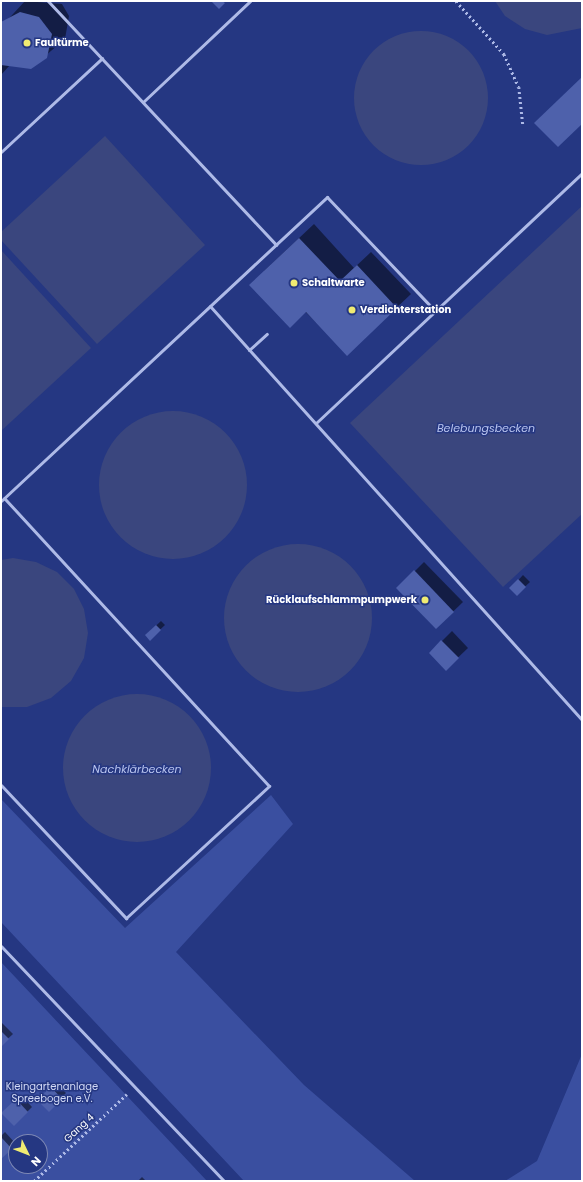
<!DOCTYPE html>
<html>
<head>
<meta charset="utf-8">
<style>
  body { margin:0 }
  #map { position:relative; width:583px; height:1182px; overflow:hidden; background:#253782; font-family:Poppins,sans-serif }
  div>[style] { position:absolute }
  .green>* { inset:0; background:#3a4fa0 }
  .water>* { inset:0; background:#3a467e }
  .round { border-radius:50% }
  .shadow>* { inset:0; background:#0007 }
  .building>* { inset:0; background:#4e61ab }
  .path>* { height:2.5px; margin-top:-1.25px; transform-origin:0; background:repeating-linear-gradient(90deg,#aebae7 0 2px,transparent 0 5px) }
  .service>* { height:3px; margin:-1.5px; padding:0 1.5px; transform-origin:1.5px; border-radius:1.5px; background:#aebae7 }
  .dots>* { width:11px; height:11px; translate:-50% -50%; box-sizing:border-box; border:2px solid #253782; border-radius:50% }
  span { translate:-50% -50%; white-space:nowrap; text-align:center; line-height:1.15; -webkit-text-stroke:3px #253782; paint-order:stroke }
  .poi-label { font-size:10px; color:#fff; font-weight:700 }
  .left { translate:0 -50%; text-align:left }
  .right { translate:-100% -50%; text-align:right }
  .park-label { font-size:10px; color:#d1d9f6 }
  .street-label { font-size:10px; color:#fff }
  .water-label { font-size:11px; color:#b9c4ee; font-style:italic }
  .frame { position:absolute; inset:0; border:2px solid #fff; pointer-events:none }
  .north { position:absolute; left:8px; top:1134px; width:40px; height:40px; box-sizing:border-box; background:#253782; border:1px solid #7c87b4; border-radius:50%; rotate:133deg; font-size:11px; font-weight:700; line-height:16px; text-align:center; color:#fff }
  .north::after { content:''; display:block; margin:auto; width:14px; height:18px; background:#f0eb72; clip-path:polygon(50% 0,100% 100%,50% 72%,0 100%) }
</style>
</head>
<body>
<div id="map">
  <div class="green">
    <div style="clip-path:polygon(271px 795px,293px 824px,176px 952px,304px 1085px,415px 1181px,244px 1181px,1px 922px,1px 799px,125px 928px)"></div>
    <div style="clip-path:polygon(evenodd,1px 962px,207px 1181px,1px 1181px,1px 962px,16px 1142px,40px 1142px,40px 1166px,16px 1166px,16px 1142px)"></div>
    <div style="clip-path:polygon(582px 1054px,582px 1181px,505px 1181px,537px 1161px)"></div>
  </div>
  <div class="water">
    <div style="clip-path:polygon(495px 1px,582px 1px,582px 28px,547px 35px,525px 29px,505px 16px)"></div>
    <div class="round" style="left:354px;top:31px;width:134px;height:134px"></div>
    <div style="clip-path:polygon(105px 136px,205px 245px,97px 344px,1px 240px,1px 232px)"></div>
    <div style="clip-path:polygon(582px 206px,582px 514px,503px 587px,350px 423px)"></div>
    <div style="clip-path:polygon(1px 250px,91px 348px,1px 431px)"></div>
    <div class="round" style="left:99px;top:411px;width:148px;height:148px"></div>
    <div class="round" style="left:224px;top:544px;width:148px;height:148px"></div>
    <div style="clip-path:polygon(13px 558px,36px 562px,57px 572px,74px 589px,84px 609px,88px 633px,84px 658px,71px 681px,51px 698px,27px 707px,1px 707px,1px 560px)"></div>
    <div class="round" style="left:63px;top:694px;width:148px;height:148px"></div>
  </div>
  <div class="shadow">
    <div style="clip-path:polygon(25px 1px,62px 4px,69px 16px,65px 39px,31px 68px,10px 65px,1px 75px,1px 27px)"></div>
    <div style="clip-path:polygon(314px 224px,354px 268px,371px 252px,411px 294px,348px 354px,264px 271px)"></div>
    <div style="clip-path:polygon(424px 562px,463px 602px,436px 628px,398px 588px)"></div>
    <div style="clip-path:polygon(523px 575px,530px 582px,517px 594px,511px 588px)"></div>
    <div style="clip-path:polygon(161px 621px,165px 625px,150px 639px,146px 635px)"></div>
    <div style="clip-path:polygon(452px 631px,468px 648px,446px 669px,430px 653px)"></div>
    <div style="clip-path:polygon(2px 1023px,13px 1034px,1px 1045px,1px 1024px)"></div>
    <div style="clip-path:polygon(56px 1083px,66px 1093px,49px 1110px,38px 1100px)"></div>
    <div style="clip-path:polygon(21px 1095px,32px 1107px,14px 1125px,3px 1113px)"></div>
    <div style="clip-path:polygon(5px 1132px,16px 1144px,1px 1158px,1px 1136px)"></div>
    <div style="clip-path:polygon(142px 1177px,146px 1181px,138px 1181px)"></div>
  </div>
  <div class="building">
    <div style="clip-path:polygon(211px 1px,222px 1px,225px 3px,219px 9px)"></div>
    <div style="clip-path:polygon(20px 12px,39px 17px,52px 34px,47px 58px,31px 69px,1px 65px,1px 22px)"></div>
    <div style="clip-path:polygon(582px 77px,582px 124px,558px 147px,534px 123px)"></div>
    <div style="clip-path:polygon(299px 238px,340px 281px,357px 265px,397px 308px,347px 356px,306px 312px,290px 328px,249px 285px)"></div>
    <div style="clip-path:polygon(414px 570px,454px 612px,436px 629px,396px 588px)"></div>
    <div style="clip-path:polygon(518px 579px,526px 587px,517px 596px,509px 588px)"></div>
    <div style="clip-path:polygon(156px 625px,161px 630px,150px 641px,145px 635px)"></div>
    <div style="clip-path:polygon(441px 640px,459px 658px,446px 671px,429px 653px)"></div>
    <div style="clip-path:polygon(1px 1031px,9px 1039px,1px 1047px)"></div>
    <div style="clip-path:polygon(51px 1087px,62px 1099px,49px 1112px,37px 1100px)"></div>
    <div style="clip-path:polygon(16px 1099px,28px 1112px,14px 1126px,1px 1113px)"></div>
    <div style="clip-path:polygon(1px 1137px,12px 1149px,1px 1159px)"></div>
  </div>
  <div class="path">
    <div style="left:456px;top:1px;width:72px;rotate:47.8deg"></div>
    <div style="left:504px;top:54px;width:36px;rotate:66deg"></div>
    <div style="left:519px;top:87px;width:37px;rotate:84deg"></div>
    <div style="left:34px;top:1181px;width:127px;rotate:-43.1deg"></div>
  </div>
  <div class="service">
    <div style="left:48px;top:1px;width:334px;rotate:46.9deg"></div>
    <div style="left:143px;top:102px;width:147px;rotate:-43.3deg"></div>
    <div style="left:1px;top:152px;width:138px;rotate:-42.9deg"></div>
    <div style="left:210px;top:306px;width:557px;rotate:48.06deg"></div>
    <div style="left:249px;top:350px;width:24px;rotate:-42deg"></div>
    <div style="left:316px;top:423px;width:365px;rotate:-43.2deg"></div>
    <div style="left:1px;top:501px;width:446px;rotate:-43deg"></div>
    <div style="left:327px;top:197px;width:158px;rotate:46.5deg"></div>
    <div style="left:1px;top:785px;width:183px;rotate:46.8deg"></div>
    <div style="left:126px;top:918px;width:195px;rotate:-42.7deg"></div>
    <div style="left:269px;top:786px;width:391px;rotate:-132.6deg"></div>
    <div style="left:1px;top:946px;width:324px;rotate:46.5deg"></div>
  </div>
  <div class="dots">
    <div style="left:27px;top:43px;background:#f0eb72"></div>
    <div style="left:294px;top:283px;background:#f0eb72"></div>
    <div style="left:352px;top:310px;background:#f0eb72"></div>
    <div style="left:425px;top:600px;background:#f0eb72"></div>
  </div>
  <div class="poi-label">
    <span class="left" style="left:35px;top:43px">Faultürme</span>
    <span class="left" style="left:302px;top:283px">Schaltwarte</span>
    <span class="left" style="left:360px;top:310px">Verdichterstation</span>
    <span class="right" style="left:417px;top:600px">Rücklaufschlammpumpwerk</span>
  </div>
  <div class="park-label">
    <span style="left:52px;top:1092px">Kleingartenanlage<br>Spreebogen e.V.</span>
  </div>
  <div class="street-label">
    <span style="left:79px;top:1128px;rotate:-43deg">Gang 4</span>
  </div>
  <div class="water-label">
    <span style="left:486px;top:428px">Belebungsbecken</span>
    <span style="left:137px;top:769px">Nachklärbecken</span>
  </div>
  <div class="frame"></div>
  <div class="north">N</div>
</div>
</body>
</html>
